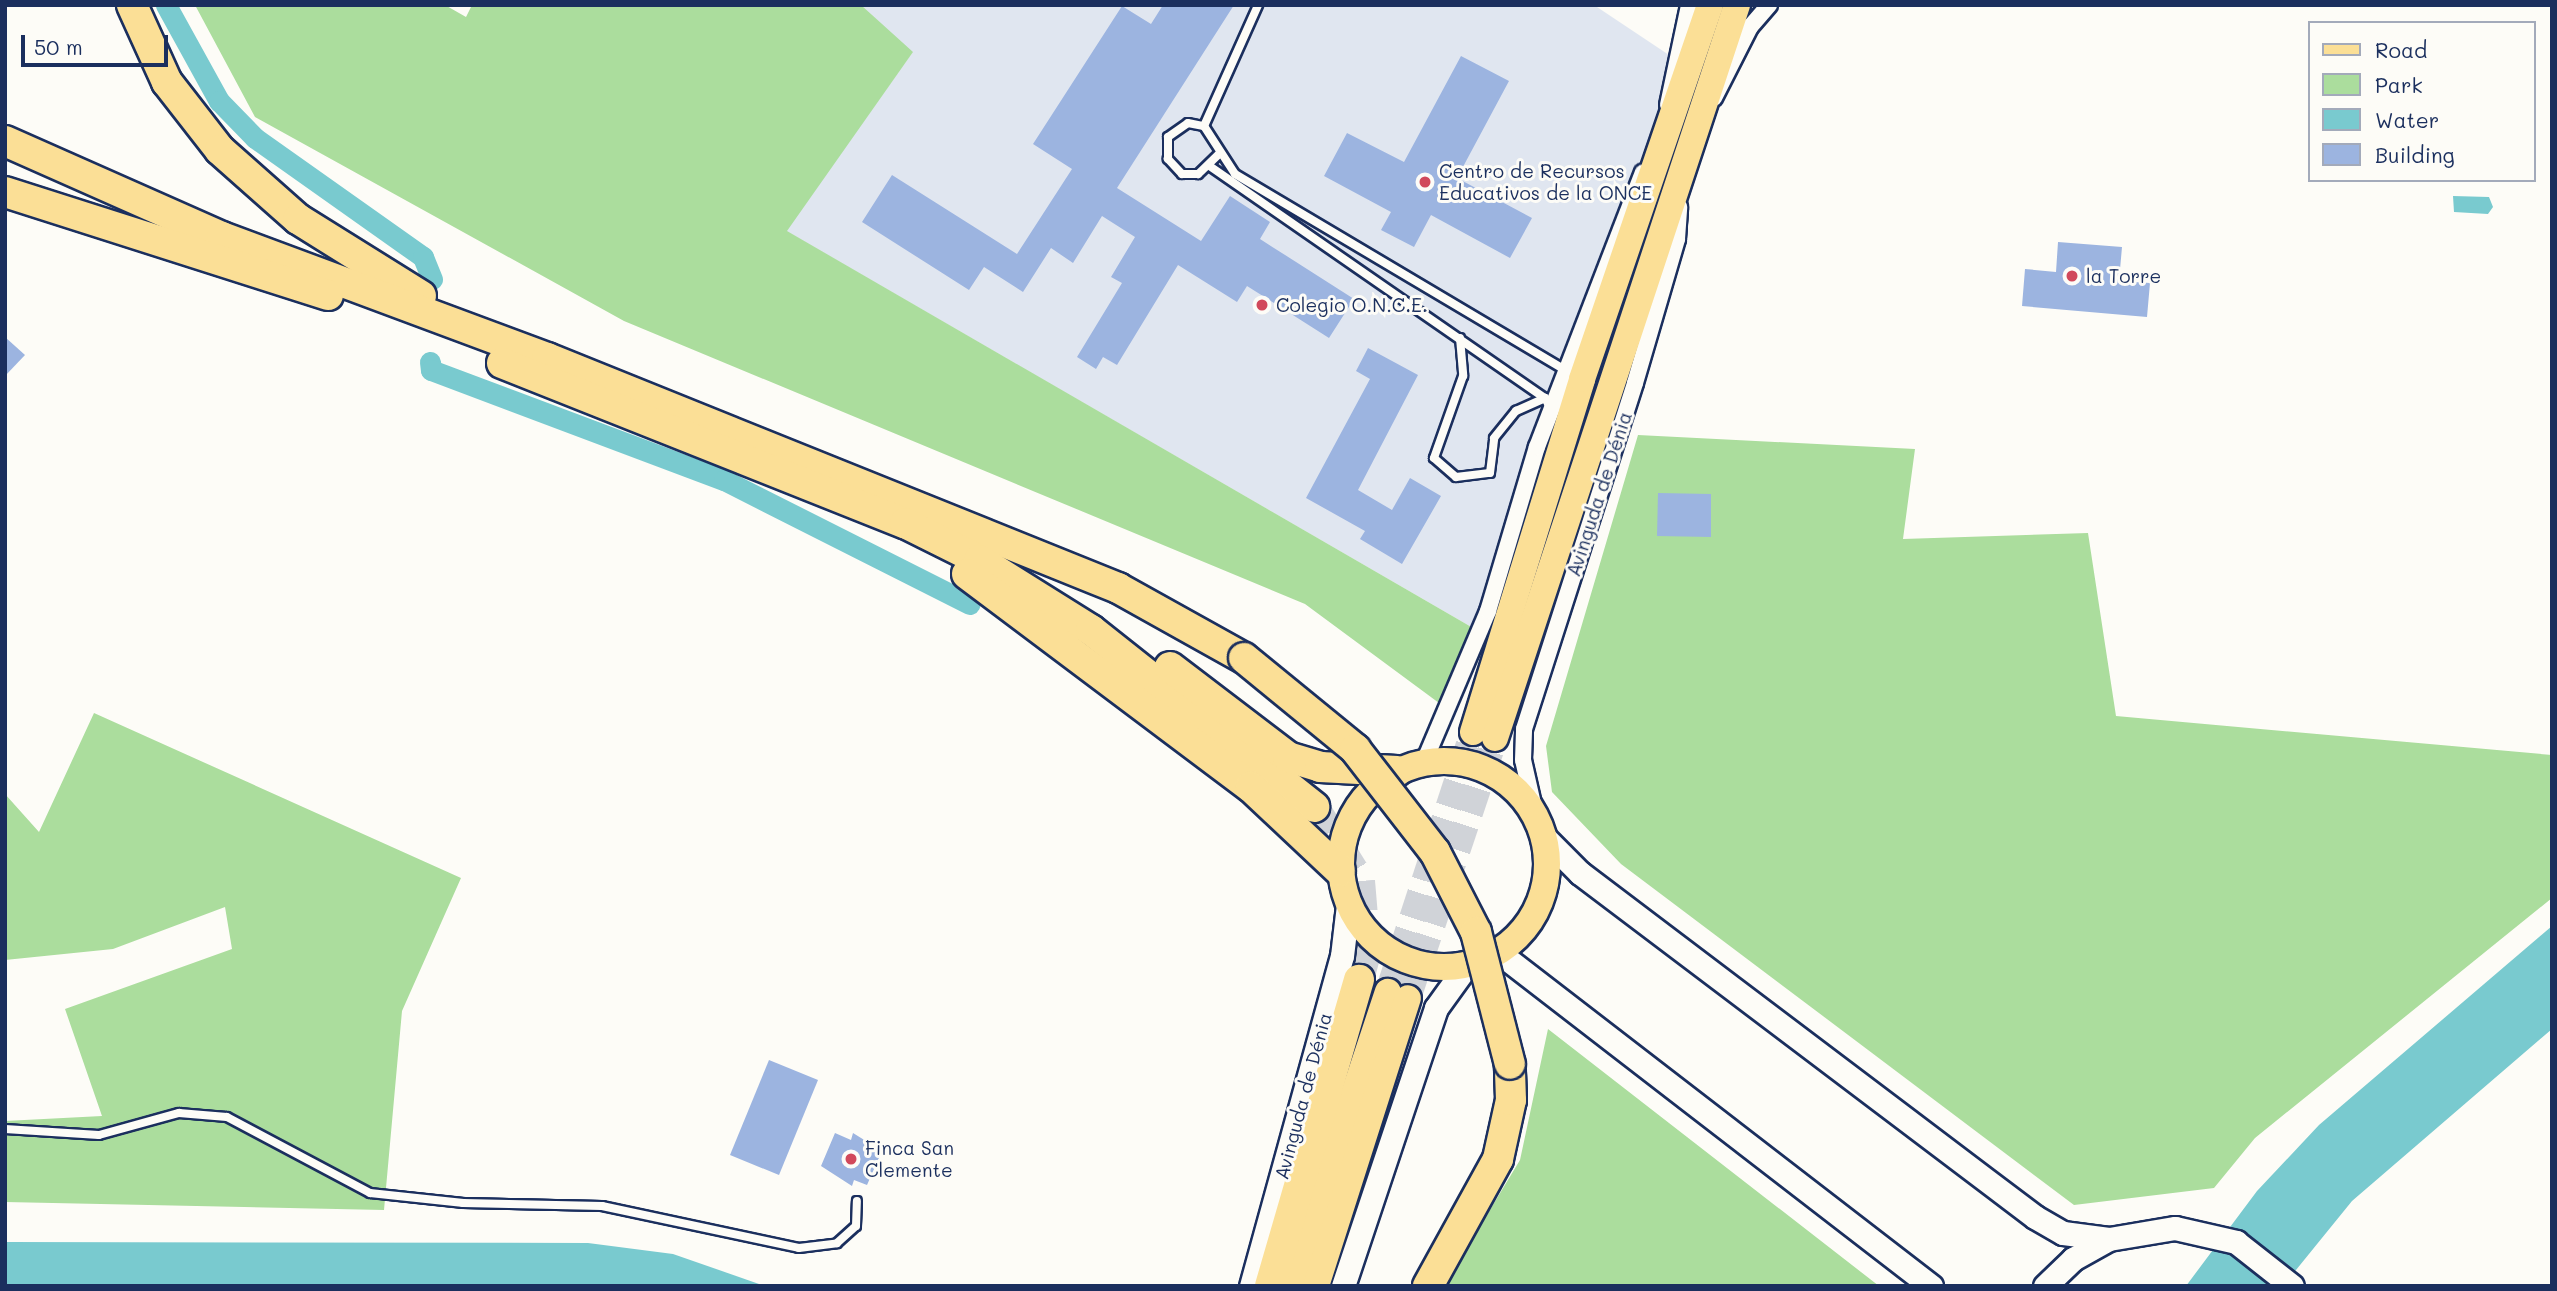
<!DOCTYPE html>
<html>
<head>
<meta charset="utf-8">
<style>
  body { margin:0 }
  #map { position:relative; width:2557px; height:1291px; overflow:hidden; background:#fdfcf7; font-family:Mali,sans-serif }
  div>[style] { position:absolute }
  .built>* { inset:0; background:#e0e6f0 }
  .green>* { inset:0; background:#abdd9d }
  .water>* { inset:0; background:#79cacf }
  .canal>* { height:21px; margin:-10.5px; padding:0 10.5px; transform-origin:10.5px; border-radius:10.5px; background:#79cacf }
  .building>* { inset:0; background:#9cb4e0 }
  .primary-tunnel>* { height:26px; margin-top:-13px; transform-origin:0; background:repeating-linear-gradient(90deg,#d0d3d8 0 26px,transparent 0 39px) }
  .highway-tunnel>* { height:30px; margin-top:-15px; transform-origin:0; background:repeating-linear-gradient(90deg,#d0d3d8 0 30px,transparent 0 45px) }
  .roads { filter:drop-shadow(2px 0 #1b2f5e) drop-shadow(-2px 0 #1b2f5e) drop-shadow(0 2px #1b2f5e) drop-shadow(0 -2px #1b2f5e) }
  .lane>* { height:8px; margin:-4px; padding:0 4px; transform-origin:4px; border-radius:4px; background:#fdfcf7 }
  .street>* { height:16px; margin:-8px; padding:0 8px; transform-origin:8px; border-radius:8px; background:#fdfcf7 }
  .secondary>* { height:23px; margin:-11.5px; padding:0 11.5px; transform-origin:11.5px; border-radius:11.5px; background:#fdfcf7 }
  .primary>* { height:26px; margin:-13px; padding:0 13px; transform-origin:13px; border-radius:13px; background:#fbdf96 }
  .primary>.ring { margin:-13px; padding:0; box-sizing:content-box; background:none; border:26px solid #fbdf96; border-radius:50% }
  .highway>* { height:30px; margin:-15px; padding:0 15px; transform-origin:15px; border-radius:15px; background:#fbdf96 }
  .bridges { filter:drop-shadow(2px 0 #1b2f5e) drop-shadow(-2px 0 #1b2f5e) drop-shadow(0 2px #1b2f5e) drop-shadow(0 -2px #1b2f5e) }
  .highway-bridge>* { height:30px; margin:-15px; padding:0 15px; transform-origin:15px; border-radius:15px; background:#fbdf96 }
  .dots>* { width:19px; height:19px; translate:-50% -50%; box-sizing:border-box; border:4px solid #fdfcf7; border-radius:50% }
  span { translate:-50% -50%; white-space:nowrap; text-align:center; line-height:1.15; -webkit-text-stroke:6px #fdfcf7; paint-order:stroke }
  .poi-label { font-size:19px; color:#1b2f5e }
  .left { translate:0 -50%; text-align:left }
  .street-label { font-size:19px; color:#1b2f5e }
  .frame { position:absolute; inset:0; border:7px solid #1b2f5e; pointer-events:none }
  .legend { position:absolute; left:2308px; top:21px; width:228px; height:161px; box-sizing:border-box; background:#fdfcf7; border:2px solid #a3aaba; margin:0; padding:9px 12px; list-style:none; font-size:21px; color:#1b2f5e }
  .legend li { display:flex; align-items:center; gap:14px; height:35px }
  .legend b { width:35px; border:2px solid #a3aaba }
  .scale { position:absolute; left:21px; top:35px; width:147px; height:32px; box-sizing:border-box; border:4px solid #1b2f5e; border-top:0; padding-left:9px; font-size:21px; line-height:24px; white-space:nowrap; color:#1b2f5e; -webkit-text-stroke:5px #fdfcf7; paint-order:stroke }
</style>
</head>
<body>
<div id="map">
  <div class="built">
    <div style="clip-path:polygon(861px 5px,1594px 5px,1690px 69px,1518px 551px,1480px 632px,786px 231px,912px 53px)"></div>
  </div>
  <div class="green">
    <div style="clip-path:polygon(195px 5px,445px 5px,466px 17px,472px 5px,861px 5px,913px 52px,787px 231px,1480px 632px,1439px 703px,1305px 604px,624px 321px,255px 117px)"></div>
    <div style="clip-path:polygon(1638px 435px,1915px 449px,1903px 539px,2088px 533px,2116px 716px,2552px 755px,2552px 898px,2255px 1138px,2214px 1188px,2074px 1205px,1621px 864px,1552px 792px,1546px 746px)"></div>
    <div style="clip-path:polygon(94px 713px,461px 878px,402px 1011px,384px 1210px,5px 1202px,5px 1121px,102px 1116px,65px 1009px,232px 949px,225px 907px,113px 949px,5px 960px,5px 794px,39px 832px)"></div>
    <div style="clip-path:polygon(1548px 1029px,1879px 1286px,1444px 1286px,1520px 1160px)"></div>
  </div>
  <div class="water">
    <div style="clip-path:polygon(2453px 196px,2489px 197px,2493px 207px,2488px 214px,2454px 212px)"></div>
    <div style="clip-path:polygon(2552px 926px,2552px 1029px,2352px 1201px,2283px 1286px,2186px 1286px,2257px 1191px,2319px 1125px)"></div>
    <div style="clip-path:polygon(5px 1242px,588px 1243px,673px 1254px,765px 1286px,5px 1286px)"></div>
  </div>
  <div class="canal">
    <div style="left:166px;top:5px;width:110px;rotate:61.1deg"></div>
    <div style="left:219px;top:101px;width:52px;rotate:45.8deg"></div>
    <div style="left:255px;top:138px;width:206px;rotate:35.3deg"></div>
    <div style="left:423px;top:257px;width:24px;rotate:68deg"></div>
    <div style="left:430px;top:362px;width:8px;rotate:83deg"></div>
    <div style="left:431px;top:370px;width:313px;rotate:20.6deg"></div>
    <div style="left:724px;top:480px;width:275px;rotate:26.8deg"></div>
  </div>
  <div class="building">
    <div style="clip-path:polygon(1163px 5px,1234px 5px,1117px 188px,1201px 241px,1230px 196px,1270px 222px,1260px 239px,1354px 299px,1329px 338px,1247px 286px,1237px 302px,1178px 265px,1117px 365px,1103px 357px,1096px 369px,1077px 357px,1122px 283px,1111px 277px,1135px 237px,1102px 216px,1073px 263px,1051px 248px,1023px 292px,984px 267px,969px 290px,862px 222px,892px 175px,1017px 254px,1072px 169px,1033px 144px,1122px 6px,1151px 24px)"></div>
    <div style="clip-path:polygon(1461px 56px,1509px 81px,1457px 178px,1532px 218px,1510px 258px,1431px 215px,1414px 247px,1381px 230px,1391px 212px,1324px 176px,1347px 133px,1404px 162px)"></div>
    <div style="clip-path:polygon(2058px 242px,2122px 247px,2119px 281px,2150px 283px,2147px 317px,2022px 306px,2025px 269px,2056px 272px)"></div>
    <div style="clip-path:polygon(5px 337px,25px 355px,5px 376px)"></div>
    <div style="clip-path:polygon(1368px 348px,1418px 375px,1358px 490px,1392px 510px,1410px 478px,1441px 496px,1402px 564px,1360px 539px,1365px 531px,1306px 498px,1370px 379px,1356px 371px)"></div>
    <div style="clip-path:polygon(1658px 493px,1711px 494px,1711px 537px,1657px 536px)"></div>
    <div style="clip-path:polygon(769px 1060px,818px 1080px,779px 1175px,730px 1155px)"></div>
    <div style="clip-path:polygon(835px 1133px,851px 1140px,853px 1133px,882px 1151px,867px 1185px,854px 1180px,852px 1186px,821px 1166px)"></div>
  </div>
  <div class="primary-tunnel">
    <div style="left:1388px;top:992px;width:274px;rotate:-71.9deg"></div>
    <div style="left:1408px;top:998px;width:274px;rotate:-71.5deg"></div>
  </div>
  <div class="highway-tunnel">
    <div style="left:1314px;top:807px;width:87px;rotate:58.1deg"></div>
    <div style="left:1360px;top:881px;width:72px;rotate:85.2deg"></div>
    <div style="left:1366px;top:953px;width:28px;rotate:105deg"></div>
  </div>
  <div class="roads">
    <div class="lane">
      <div style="left:1204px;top:126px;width:133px;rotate:-65.9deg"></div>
      <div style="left:1219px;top:154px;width:29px;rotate:136deg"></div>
      <div style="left:1198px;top:174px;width:16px;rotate:180deg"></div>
      <div style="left:1182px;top:174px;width:21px;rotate:-133deg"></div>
      <div style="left:1168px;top:159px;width:22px;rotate:-90deg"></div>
      <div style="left:1168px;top:137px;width:24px;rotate:-35deg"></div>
      <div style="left:1188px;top:123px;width:16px;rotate:11deg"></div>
      <div style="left:1204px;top:126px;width:57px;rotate:57.1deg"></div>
      <div style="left:1235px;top:174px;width:384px;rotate:30.7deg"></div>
      <div style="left:1211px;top:167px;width:406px;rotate:34.7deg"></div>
      <div style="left:1545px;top:398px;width:11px;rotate:63deg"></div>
      <div style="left:1460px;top:338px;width:38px;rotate:85deg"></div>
      <div style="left:1463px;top:376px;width:87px;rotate:109.5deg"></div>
      <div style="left:1434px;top:458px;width:29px;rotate:41deg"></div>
      <div style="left:1456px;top:477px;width:34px;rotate:-7deg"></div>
      <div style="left:1490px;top:473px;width:35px;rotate:-83deg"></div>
      <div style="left:1494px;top:438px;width:35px;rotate:-51deg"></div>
      <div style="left:1516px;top:411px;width:32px;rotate:-24deg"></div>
      <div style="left:5px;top:1129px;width:94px;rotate:3.7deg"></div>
      <div style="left:99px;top:1135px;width:83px;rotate:-15.4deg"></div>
      <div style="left:179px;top:1113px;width:48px;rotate:4.8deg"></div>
      <div style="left:227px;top:1117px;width:162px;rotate:28deg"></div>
      <div style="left:370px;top:1193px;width:94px;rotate:6.1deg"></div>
      <div style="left:463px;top:1203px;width:139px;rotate:1.2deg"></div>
      <div style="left:602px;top:1206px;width:201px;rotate:12deg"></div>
      <div style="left:799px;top:1248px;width:38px;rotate:-7deg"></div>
      <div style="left:837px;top:1243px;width:25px;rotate:-42deg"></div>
      <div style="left:856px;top:1226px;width:25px;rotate:-88deg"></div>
    </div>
    <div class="street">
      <div style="left:1714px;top:98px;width:80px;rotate:-63.1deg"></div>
      <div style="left:1750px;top:27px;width:29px;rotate:-49deg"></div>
      <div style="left:1668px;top:105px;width:102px;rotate:-78.1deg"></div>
      <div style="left:1424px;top:762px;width:164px;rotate:-67deg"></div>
      <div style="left:1488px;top:611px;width:171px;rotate:-73.4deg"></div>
      <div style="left:1537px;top:447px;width:294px;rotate:-68.9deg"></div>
      <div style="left:1536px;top:817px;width:58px;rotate:-102.8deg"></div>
      <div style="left:1523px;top:760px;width:31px;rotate:-88deg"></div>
      <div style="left:1524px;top:729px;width:363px;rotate:-72.2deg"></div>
      <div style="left:1635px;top:383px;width:150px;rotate:-73.7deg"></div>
      <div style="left:1677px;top:239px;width:32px;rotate:-86deg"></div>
    </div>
    <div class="secondary">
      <div style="left:1544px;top:837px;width:51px;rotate:45deg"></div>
      <div style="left:1580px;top:873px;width:570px;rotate:37.09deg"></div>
      <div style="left:2035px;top:1217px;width:32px;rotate:30deg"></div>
      <div style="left:2063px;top:1233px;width:46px;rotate:7.4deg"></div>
      <div style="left:1498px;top:952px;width:547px;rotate:37.65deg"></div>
      <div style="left:1251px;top:1286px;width:342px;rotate:-74.6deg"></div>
      <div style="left:1342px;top:956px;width:51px;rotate:-83.3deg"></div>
      <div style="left:1343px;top:1286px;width:293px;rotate:-71.5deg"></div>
      <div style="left:1436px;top:1008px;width:53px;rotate:-54.2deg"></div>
      <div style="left:2045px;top:1286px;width:39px;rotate:-44deg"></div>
      <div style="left:2073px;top:1259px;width:41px;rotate:-29.1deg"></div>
      <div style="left:2109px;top:1239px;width:67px;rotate:-9.5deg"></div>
      <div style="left:2175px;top:1228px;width:63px;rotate:12.9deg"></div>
      <div style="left:2236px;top:1242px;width:71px;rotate:38.2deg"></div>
    </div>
    <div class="primary">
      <div style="left:1473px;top:732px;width:369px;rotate:-72.8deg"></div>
      <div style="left:1582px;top:379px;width:395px;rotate:-71.1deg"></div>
      <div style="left:1495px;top:738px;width:772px;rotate:-71.73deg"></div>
      <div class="ring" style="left:1341px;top:761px;width:180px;height:180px"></div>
      <div style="left:1290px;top:1286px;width:310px;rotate:-71.6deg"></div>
      <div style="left:1316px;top:1286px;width:302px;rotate:-72.3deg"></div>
    </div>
    <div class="highway">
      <div style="left:132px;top:5px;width:85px;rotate:65.6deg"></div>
      <div style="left:167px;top:82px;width:86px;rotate:52.1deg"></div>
      <div style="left:220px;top:150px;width:104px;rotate:41.5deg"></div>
      <div style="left:298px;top:219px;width:145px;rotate:32deg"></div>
      <div style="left:5px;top:141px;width:237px;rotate:23.9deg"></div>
      <div style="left:222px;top:237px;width:347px;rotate:20.4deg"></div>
      <div style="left:547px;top:358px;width:616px;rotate:21.94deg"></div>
      <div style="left:1118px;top:588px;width:144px;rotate:29.1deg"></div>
      <div style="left:5px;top:192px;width:339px;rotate:17.7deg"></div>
      <div style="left:502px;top:363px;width:434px;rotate:21.7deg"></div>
      <div style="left:905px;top:523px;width:83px;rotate:26.6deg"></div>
      <div style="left:979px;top:560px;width:132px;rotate:32deg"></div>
      <div style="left:1091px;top:630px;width:285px;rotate:38.4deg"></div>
      <div style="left:967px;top:574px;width:355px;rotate:36.9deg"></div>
      <div style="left:1251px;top:787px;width:122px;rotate:43.3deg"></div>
      <div style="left:1170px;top:667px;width:148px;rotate:37.3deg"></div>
      <div style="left:1288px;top:757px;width:34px;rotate:17deg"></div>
      <div style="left:1320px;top:767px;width:77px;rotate:3deg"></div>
      <div style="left:1270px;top:1286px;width:319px;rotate:-73.8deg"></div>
      <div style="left:1428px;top:1286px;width:145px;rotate:-61.1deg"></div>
      <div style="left:1498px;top:1159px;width:60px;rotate:-77.6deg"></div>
      <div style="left:1511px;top:1100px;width:36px;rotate:-92deg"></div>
    </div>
  </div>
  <div class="bridges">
    <div class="highway-bridge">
      <div style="left:1244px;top:658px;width:144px;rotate:39.3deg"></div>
      <div style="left:1355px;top:749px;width:130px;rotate:52.2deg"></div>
      <div style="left:1435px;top:852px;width:90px;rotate:62.9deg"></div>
      <div style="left:1476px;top:932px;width:136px;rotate:75.6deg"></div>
    </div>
  </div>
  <div class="dots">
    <div style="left:1425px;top:182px;background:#d1495b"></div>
    <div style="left:2072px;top:276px;background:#d1495b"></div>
    <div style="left:1262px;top:305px;background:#d1495b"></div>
    <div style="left:851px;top:1159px;background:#d1495b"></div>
  </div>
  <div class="poi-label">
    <span class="left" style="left:1439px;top:182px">Centro de Recursos<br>Educativos de la ONCE</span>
    <span class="left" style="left:2086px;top:276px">la Torre</span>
    <span class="left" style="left:1276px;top:305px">Colegio O.N.C.E.</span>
    <span class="left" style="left:865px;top:1159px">Finca San<br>Clemente</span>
  </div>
  <div class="street-label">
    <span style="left:1599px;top:494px;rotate:-72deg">Avinguda de Dénia</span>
    <span style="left:1303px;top:1096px;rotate:-75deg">Avinguda de Dénia</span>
  </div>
  <div class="frame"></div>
  <ul class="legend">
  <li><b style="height:9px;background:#fbdf96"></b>Road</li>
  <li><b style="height:19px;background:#abdd9d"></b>Park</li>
  <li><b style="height:19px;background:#79cacf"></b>Water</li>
  <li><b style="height:19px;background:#9cb4e0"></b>Building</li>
  </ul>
  <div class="scale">50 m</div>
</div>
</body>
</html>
